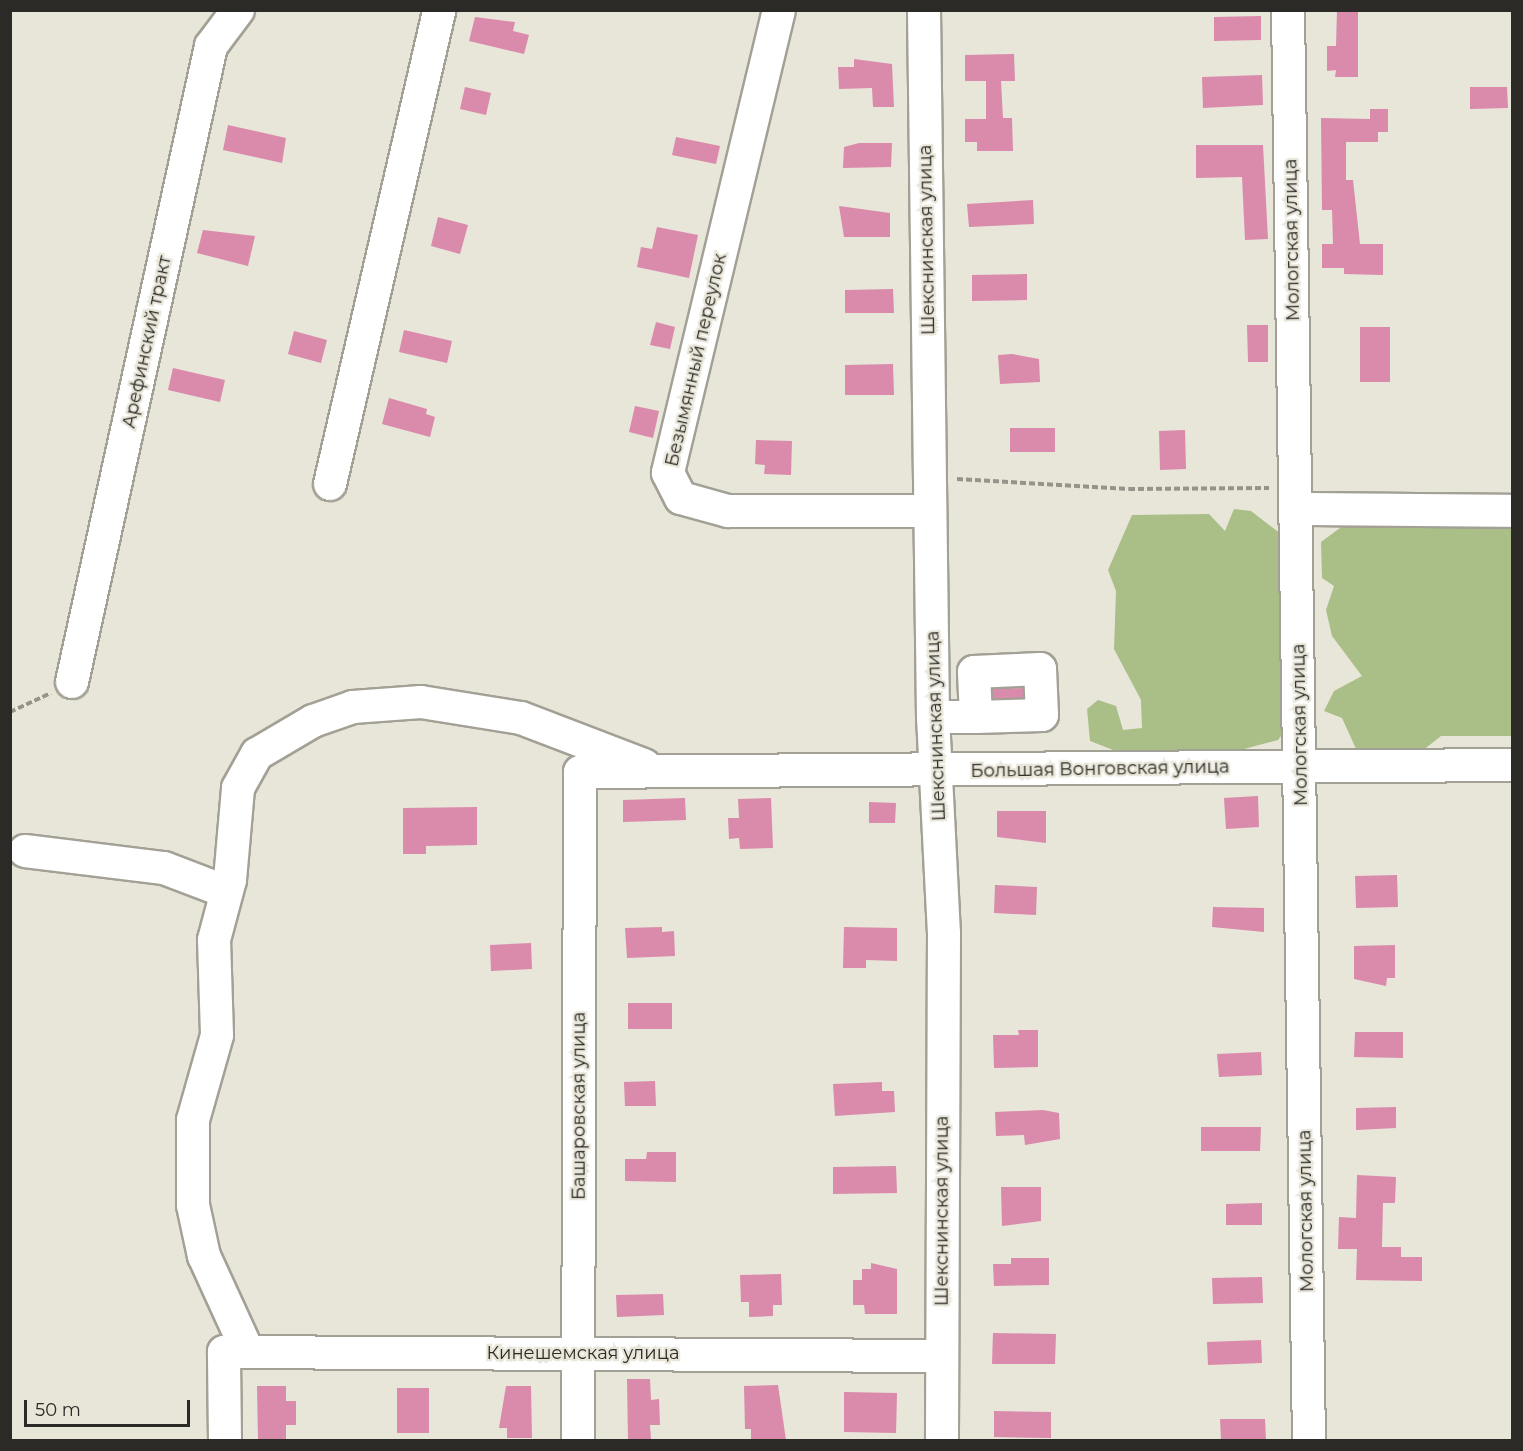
<!DOCTYPE html>
<html>
<head>
<meta charset="utf-8">
<style>
  body { margin:0 }
  #map { position:relative; width:1523px; height:1451px; overflow:hidden; background:#e8e5d9; font-family:Montserrat,sans-serif }
  div>[style] { position:absolute }
  .green>* { inset:0; background:#aabf87 }
  .building>* { inset:0; background:#da8aab }
  .path>* { height:4px; margin-top:-2px; transform-origin:0; background:repeating-linear-gradient(90deg,#96938b 0 6px,transparent 0 9px) }
  .roads { filter:drop-shadow(2px 0 #a3a095) drop-shadow(-2px 0 #a3a095) drop-shadow(0 2px #a3a095) drop-shadow(0 -2px #a3a095) }
  .minor>* { height:32px; margin:-16px; padding:0 16px; transform-origin:16px; border-radius:16px; background:#fff }
  span { translate:-50% -50%; white-space:nowrap; text-align:center; line-height:1.15; -webkit-text-stroke:4.5px #e8e5d9; paint-order:stroke }
  .street-label { font-size:18px; color:#2c2a26 }
  .frame { position:absolute; inset:0; border:12px solid #2c2a26; pointer-events:none }
  .scale { position:absolute; left:24px; top:1400px; width:166px; height:27px; box-sizing:border-box; border:3px solid #2c2a26; border-top:0; padding-left:8px; font-size:18px; line-height:21px; white-space:nowrap; color:#2c2a26; -webkit-text-stroke:4px #e8e5d9; paint-order:stroke }
</style>
</head>
<body>
<div id="map">
  <div class="green">
    <div style="clip-path:polygon(1234px 509px,1251px 511px,1290px 541px,1295px 717px,1278px 740px,1233px 752px,1121px 753px,1090px 741px,1087px 709px,1098px 700px,1116px 706px,1123px 730px,1142px 728px,1141px 700px,1114px 649px,1116px 591px,1108px 570px,1132px 515px,1209px 514px,1225px 531px)"></div>
    <div style="clip-path:polygon(1512px 524px,1512px 736px,1441px 736px,1417px 755px,1357px 751px,1342px 718px,1324px 711px,1334px 691px,1362px 676px,1332px 636px,1326px 610px,1334px 586px,1322px 578px,1321px 542px,1344px 525px)"></div>
  </div>
  <div class="building">
    <div style="clip-path:polygon(1337px 10px,1358px 10px,1358px 77px,1335px 77px,1336px 70px,1327px 71px,1327px 46px,1336px 46px)"></div>
    <div style="clip-path:polygon(1261px 16px,1261px 40px,1214px 41px,1214px 17px)"></div>
    <div style="clip-path:polygon(475px 17px,515px 22px,513px 31px,529px 35px,524px 54px,469px 41px)"></div>
    <div style="clip-path:polygon(1014px 54px,1015px 81px,1001px 81px,1003px 118px,1012px 118px,1013px 151px,977px 151px,977px 142px,965px 142px,965px 119px,986px 119px,986px 81px,965px 81px,965px 55px)"></div>
    <div style="clip-path:polygon(854px 59px,892px 64px,894px 107px,873px 107px,872px 88px,839px 89px,838px 67px,854px 67px)"></div>
    <div style="clip-path:polygon(1262px 75px,1263px 105px,1203px 108px,1202px 77px)"></div>
    <div style="clip-path:polygon(465px 87px,491px 93px,486px 115px,460px 109px)"></div>
    <div style="clip-path:polygon(1470px 87px,1507px 87px,1508px 108px,1470px 109px)"></div>
    <div style="clip-path:polygon(1370px 109px,1388px 109px,1388px 132px,1378px 132px,1378px 142px,1346px 142px,1346px 180px,1353px 180px,1360px 244px,1383px 244px,1383px 275px,1344px 274px,1344px 268px,1322px 268px,1322px 244px,1333px 244px,1332px 210px,1322px 210px,1321px 118px,1370px 119px)"></div>
    <div style="clip-path:polygon(228px 125px,286px 138px,282px 163px,223px 150px)"></div>
    <div style="clip-path:polygon(676px 137px,720px 146px,716px 164px,672px 155px)"></div>
    <div style="clip-path:polygon(859px 143px,892px 143px,891px 167px,843px 168px,844px 147px)"></div>
    <div style="clip-path:polygon(1196px 145px,1263px 145px,1268px 239px,1245px 240px,1242px 177px,1196px 178px)"></div>
    <div style="clip-path:polygon(1033px 200px,1034px 224px,969px 227px,967px 204px)"></div>
    <div style="clip-path:polygon(839px 206px,890px 213px,890px 237px,844px 237px)"></div>
    <div style="clip-path:polygon(438px 217px,468px 225px,460px 254px,431px 246px)"></div>
    <div style="clip-path:polygon(657px 227px,698px 235px,689px 278px,637px 267px,641px 247px,652px 249px)"></div>
    <div style="clip-path:polygon(203px 230px,255px 236px,248px 266px,197px 253px)"></div>
    <div style="clip-path:polygon(1027px 274px,1027px 300px,972px 301px,972px 275px)"></div>
    <div style="clip-path:polygon(893px 289px,894px 313px,845px 313px,845px 290px)"></div>
    <div style="clip-path:polygon(656px 322px,675px 327px,670px 349px,650px 345px)"></div>
    <div style="clip-path:polygon(1247px 325px,1268px 325px,1268px 362px,1248px 362px)"></div>
    <div style="clip-path:polygon(1360px 327px,1390px 327px,1390px 382px,1360px 382px)"></div>
    <div style="clip-path:polygon(404px 330px,452px 341px,447px 363px,399px 352px)"></div>
    <div style="clip-path:polygon(294px 331px,327px 340px,321px 363px,288px 354px)"></div>
    <div style="clip-path:polygon(1012px 354px,1039px 359px,1040px 382px,1000px 384px,998px 355px)"></div>
    <div style="clip-path:polygon(893px 364px,894px 395px,845px 395px,845px 365px)"></div>
    <div style="clip-path:polygon(173px 368px,225px 380px,220px 402px,168px 390px)"></div>
    <div style="clip-path:polygon(389px 398px,427px 409px,426px 414px,435px 417px,430px 437px,382px 424px)"></div>
    <div style="clip-path:polygon(635px 406px,659px 411px,653px 438px,629px 432px)"></div>
    <div style="clip-path:polygon(1010px 428px,1055px 428px,1055px 452px,1010px 452px)"></div>
    <div style="clip-path:polygon(1185px 430px,1186px 469px,1160px 470px,1159px 431px)"></div>
    <div style="clip-path:polygon(756px 440px,792px 441px,791px 475px,764px 474px,765px 465px,755px 464px)"></div>
    <div style="clip-path:polygon(1023px 688px,1023px 698px,993px 698px,993px 689px)"></div>
    <div style="clip-path:polygon(1258px 796px,1259px 827px,1226px 829px,1224px 798px)"></div>
    <div style="clip-path:polygon(685px 798px,686px 820px,623px 822px,623px 800px)"></div>
    <div style="clip-path:polygon(771px 798px,773px 848px,740px 849px,739px 838px,729px 839px,728px 818px,739px 818px,738px 799px)"></div>
    <div style="clip-path:polygon(869px 802px,896px 803px,895px 823px,869px 823px)"></div>
    <div style="clip-path:polygon(477px 807px,477px 845px,426px 846px,426px 854px,403px 854px,403px 808px)"></div>
    <div style="clip-path:polygon(997px 811px,1046px 811px,1046px 843px,997px 837px)"></div>
    <div style="clip-path:polygon(1397px 875px,1398px 907px,1356px 908px,1355px 876px)"></div>
    <div style="clip-path:polygon(995px 885px,1037px 887px,1036px 915px,994px 913px)"></div>
    <div style="clip-path:polygon(1213px 907px,1264px 908px,1264px 932px,1212px 927px)"></div>
    <div style="clip-path:polygon(662px 927px,662px 932px,674px 931px,675px 956px,627px 958px,625px 928px)"></div>
    <div style="clip-path:polygon(844px 927px,897px 928px,897px 961px,866px 960px,866px 968px,843px 968px)"></div>
    <div style="clip-path:polygon(531px 943px,532px 969px,491px 971px,490px 945px)"></div>
    <div style="clip-path:polygon(1395px 945px,1395px 978px,1387px 978px,1386px 986px,1354px 979px,1354px 946px)"></div>
    <div style="clip-path:polygon(628px 1003px,672px 1003px,672px 1029px,628px 1029px)"></div>
    <div style="clip-path:polygon(1018px 1030px,1038px 1030px,1038px 1067px,994px 1068px,993px 1035px,1019px 1035px)"></div>
    <div style="clip-path:polygon(1355px 1032px,1403px 1032px,1403px 1058px,1354px 1057px)"></div>
    <div style="clip-path:polygon(1261px 1052px,1262px 1075px,1219px 1077px,1217px 1054px)"></div>
    <div style="clip-path:polygon(655px 1081px,656px 1106px,625px 1106px,624px 1082px)"></div>
    <div style="clip-path:polygon(882px 1082px,882px 1091px,894px 1091px,895px 1112px,835px 1116px,833px 1084px)"></div>
    <div style="clip-path:polygon(1396px 1107px,1396px 1128px,1356px 1130px,1356px 1108px)"></div>
    <div style="clip-path:polygon(1043px 1110px,1059px 1113px,1060px 1139px,1025px 1145px,1024px 1135px,996px 1136px,995px 1112px)"></div>
    <div style="clip-path:polygon(1201px 1127px,1261px 1127px,1260px 1151px,1201px 1151px)"></div>
    <div style="clip-path:polygon(647px 1152px,676px 1152px,676px 1182px,625px 1181px,625px 1159px,646px 1159px)"></div>
    <div style="clip-path:polygon(896px 1166px,897px 1193px,833px 1194px,833px 1167px)"></div>
    <div style="clip-path:polygon(1357px 1175px,1396px 1177px,1395px 1203px,1383px 1203px,1382px 1247px,1401px 1247px,1401px 1257px,1422px 1257px,1422px 1281px,1356px 1280px,1357px 1249px,1338px 1249px,1339px 1217px,1356px 1218px)"></div>
    <div style="clip-path:polygon(1001px 1187px,1041px 1187px,1041px 1221px,1002px 1226px)"></div>
    <div style="clip-path:polygon(1262px 1203px,1262px 1225px,1226px 1225px,1226px 1204px)"></div>
    <div style="clip-path:polygon(1011px 1258px,1049px 1258px,1049px 1285px,994px 1286px,993px 1264px,1011px 1264px)"></div>
    <div style="clip-path:polygon(871px 1263px,897px 1269px,897px 1314px,865px 1314px,864px 1305px,853px 1305px,853px 1280px,862px 1280px,862px 1269px,871px 1269px)"></div>
    <div style="clip-path:polygon(781px 1274px,782px 1305px,773px 1305px,773px 1316px,749px 1317px,749px 1302px,741px 1302px,740px 1275px)"></div>
    <div style="clip-path:polygon(1262px 1277px,1263px 1303px,1213px 1304px,1212px 1278px)"></div>
    <div style="clip-path:polygon(663px 1294px,664px 1315px,617px 1317px,616px 1295px)"></div>
    <div style="clip-path:polygon(993px 1333px,1056px 1334px,1055px 1364px,992px 1364px)"></div>
    <div style="clip-path:polygon(1261px 1340px,1262px 1363px,1208px 1365px,1207px 1342px)"></div>
    <div style="clip-path:polygon(627px 1379px,650px 1379px,651px 1400px,659px 1399px,660px 1425px,650px 1425px,651px 1440px,628px 1440px)"></div>
    <div style="clip-path:polygon(778px 1385px,786px 1440px,751px 1440px,751px 1429px,745px 1429px,744px 1386px)"></div>
    <div style="clip-path:polygon(257px 1386px,286px 1386px,286px 1401px,296px 1401px,296px 1425px,286px 1425px,286px 1440px,258px 1440px)"></div>
    <div style="clip-path:polygon(506px 1386px,531px 1386px,532px 1438px,507px 1438px,507px 1428px,499px 1428px)"></div>
    <div style="clip-path:polygon(397px 1388px,429px 1388px,429px 1433px,397px 1433px)"></div>
    <div style="clip-path:polygon(844px 1392px,897px 1393px,896px 1433px,844px 1432px)"></div>
    <div style="clip-path:polygon(994px 1411px,1051px 1412px,1051px 1438px,994px 1437px)"></div>
    <div style="clip-path:polygon(1220px 1419px,1265px 1419px,1266px 1440px,1221px 1440px)"></div>
  </div>
  <div class="path">
    <div style="left:957px;top:479px;width:172px;rotate:3.3deg"></div>
    <div style="left:1129px;top:489px;width:140px;rotate:-0.4deg"></div>
    <div style="left:10px;top:712px;width:45px;rotate:-24.9deg"></div>
  </div>
  <div class="roads">
    <div class="minor">
      <div style="left:779px;top:10px;width:476px;rotate:103.5deg"></div>
      <div style="left:668px;top:473px;width:28px;rotate:63deg"></div>
      <div style="left:681px;top:498px;width:49px;rotate:15.5deg"></div>
      <div style="left:728px;top:511px;width:202px"></div>
      <div style="left:924px;top:10px;width:707px;rotate:89.27deg"></div>
      <div style="left:933px;top:717px;width:216px;rotate:87.1deg"></div>
      <div style="left:944px;top:933px;width:507px;rotate:90.23deg"></div>
      <div style="left:1288px;top:10px;width:1430px;rotate:89.16deg"></div>
      <div style="left:330px;top:484px;width:486px;rotate:-77deg"></div>
      <div style="left:1297px;top:509px;width:215px;rotate:0.5deg"></div>
      <div style="left:72px;top:682px;width:651px;rotate:-77.67deg"></div>
      <div style="left:211px;top:46px;width:45px;rotate:-53.1deg"></div>
      <div style="left:933px;top:717px;width:43px"></div>
      <div style="left:976px;top:717px;width:66px;rotate:-1.7deg"></div>
      <div style="left:1042px;top:715px;width:46px;rotate:-92.5deg"></div>
      <div style="left:1040px;top:669px;width:66px;rotate:177.4deg"></div>
      <div style="left:974px;top:672px;width:45px;rotate:87.5deg"></div>
      <div style="left:25px;top:851px;width:140px;rotate:7deg"></div>
      <div style="left:164px;top:868px;width:67px;rotate:20.9deg"></div>
      <div style="left:248px;top:1352px;width:106px;rotate:-114.6deg"></div>
      <div style="left:204px;top:1256px;width:52px;rotate:-102.2deg"></div>
      <div style="left:193px;top:1205px;width:85px;rotate:-90deg"></div>
      <div style="left:193px;top:1120px;width:88px;rotate:-74.2deg"></div>
      <div style="left:217px;top:1035px;width:95px;rotate:-91.8deg"></div>
      <div style="left:214px;top:940px;width:62px;rotate:-75.1deg"></div>
      <div style="left:230px;top:880px;width:92px;rotate:-85deg"></div>
      <div style="left:238px;top:788px;width:39px;rotate:-61deg"></div>
      <div style="left:257px;top:754px;width:65px;rotate:-30.5deg"></div>
      <div style="left:313px;top:721px;width:42px;rotate:-19.3deg"></div>
      <div style="left:353px;top:707px;width:68px;rotate:-4.2deg"></div>
      <div style="left:421px;top:702px;width:101px;rotate:9.1deg"></div>
      <div style="left:521px;top:718px;width:132px;rotate:20.9deg"></div>
      <div style="left:225px;top:1440px;width:88px;rotate:-90.7deg"></div>
      <div style="left:224px;top:1352px;width:717px;rotate:0.32deg"></div>
      <div style="left:578px;top:1440px;width:668px;rotate:-89.83deg"></div>
      <div style="left:580px;top:772px;width:932px;rotate:-0.43deg"></div>
    </div>
  </div>
  <div class="street-label">
    <span style="left:927px;top:240px;rotate:-91deg">Шекснинская улица</span>
    <span style="left:1292px;top:240px;rotate:-91deg">Мологская улица</span>
    <span style="left:147px;top:342px;rotate:-78deg">Арефинский тракт</span>
    <span style="left:696px;top:360px;rotate:-77deg">Безымянный переулок</span>
    <span style="left:1300px;top:725px;rotate:-91deg">Мологская улица</span>
    <span style="left:936px;top:726px;rotate:-92deg">Шекснинская улица</span>
    <span style="left:1100px;top:769px;rotate:-1deg">Большая Вонговская улица</span>
    <span style="left:579px;top:1106px;rotate:-90deg">Башаровская улица</span>
    <span style="left:942px;top:1211px;rotate:-90deg">Шекснинская улица</span>
    <span style="left:1306px;top:1211px;rotate:-91deg">Мологская улица</span>
    <span style="left:583px;top:1353px">Кинешемская улица</span>
  </div>
  <div class="frame"></div>
  <div class="scale">50 m</div>
</div>
</body>
</html>
